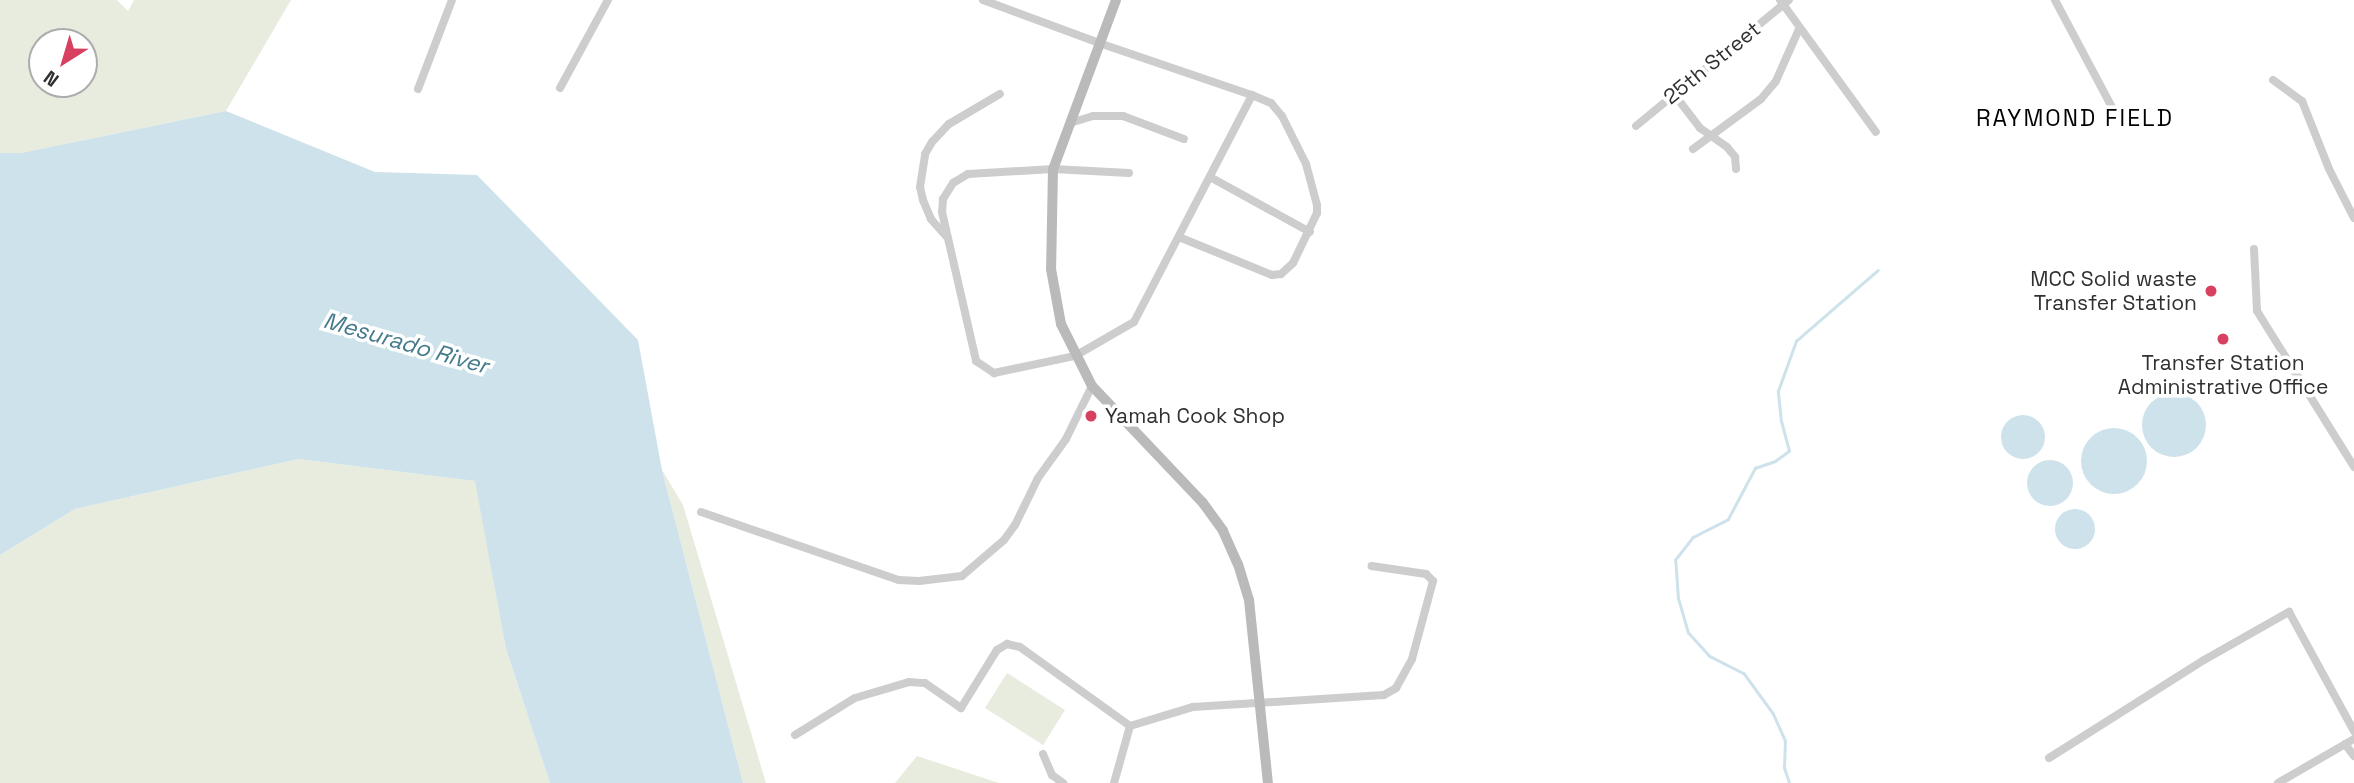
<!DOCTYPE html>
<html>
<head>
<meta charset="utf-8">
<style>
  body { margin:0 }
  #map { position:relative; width:2354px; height:783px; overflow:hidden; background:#fff; font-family:"Space Grotesk",sans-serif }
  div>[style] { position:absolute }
  .green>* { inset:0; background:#e7ecdf }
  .water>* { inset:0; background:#cde2ea }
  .round { border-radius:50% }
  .stream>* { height:2.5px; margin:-1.25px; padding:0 1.25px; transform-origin:1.25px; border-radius:1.25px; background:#cde2ea }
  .street>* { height:8px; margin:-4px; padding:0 4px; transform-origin:4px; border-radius:4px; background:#cdcdcd }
  .secondary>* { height:10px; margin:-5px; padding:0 5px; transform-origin:5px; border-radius:5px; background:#bababa }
  .dots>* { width:19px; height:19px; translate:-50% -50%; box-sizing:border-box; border:4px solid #fff; border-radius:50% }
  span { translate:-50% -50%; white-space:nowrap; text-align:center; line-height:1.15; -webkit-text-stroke:7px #fff; paint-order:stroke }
  .street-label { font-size:21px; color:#303030 }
  .poi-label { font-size:21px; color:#303030 }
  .right { translate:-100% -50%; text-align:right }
  .left { translate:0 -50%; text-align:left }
  .neighbourhood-label { font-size:23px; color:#000; letter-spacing:2px }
  .water-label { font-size:23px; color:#437a8c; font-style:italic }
  .north { position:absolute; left:28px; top:28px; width:70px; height:70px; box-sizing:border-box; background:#fff; border:2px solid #acacac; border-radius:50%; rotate:217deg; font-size:19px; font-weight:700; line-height:28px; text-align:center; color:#303030 }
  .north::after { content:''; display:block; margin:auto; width:24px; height:32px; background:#d84060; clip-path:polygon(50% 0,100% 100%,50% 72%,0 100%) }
</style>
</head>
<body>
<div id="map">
  <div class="green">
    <div style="clip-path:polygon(evenodd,0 0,117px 0,128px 11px,134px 0,291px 0,226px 111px,21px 153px,0 153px,0 0,42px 42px,84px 42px,84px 84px,42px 84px,42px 42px)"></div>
    <div style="clip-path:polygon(299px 459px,476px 481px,506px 649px,550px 783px,0 783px,0 555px,75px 509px)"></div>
    <div style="clip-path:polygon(662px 470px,683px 505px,766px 783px,743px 783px)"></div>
    <div style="clip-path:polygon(1007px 673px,1065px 710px,1043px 745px,985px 708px)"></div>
    <div style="clip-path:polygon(917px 756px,999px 783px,895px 783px)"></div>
  </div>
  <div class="water">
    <div style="clip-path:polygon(226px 111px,375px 172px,477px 175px,638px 340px,662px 470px,743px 783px,550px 783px,506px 649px,475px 481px,299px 459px,75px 509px,0 555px,0 153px,21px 153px)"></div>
    <div class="round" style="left:2142px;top:393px;width:64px;height:64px"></div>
    <div class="round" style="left:2001px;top:415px;width:44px;height:44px"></div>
    <div class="round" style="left:2081px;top:428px;width:66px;height:66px"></div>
    <div class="round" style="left:2027px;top:460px;width:46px;height:46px"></div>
    <div class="round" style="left:2055px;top:509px;width:40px;height:40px"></div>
  </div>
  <div class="stream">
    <div style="left:1789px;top:783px;width:16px;rotate:-108deg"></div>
    <div style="left:1784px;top:768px;width:27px;rotate:-88deg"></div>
    <div style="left:1785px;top:741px;width:30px;rotate:-114deg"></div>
    <div style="left:1773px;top:714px;width:49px;rotate:-125.9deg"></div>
    <div style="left:1744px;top:674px;width:39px;rotate:-153deg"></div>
    <div style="left:1709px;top:656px;width:31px;rotate:-132deg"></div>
    <div style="left:1688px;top:633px;width:35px;rotate:-106deg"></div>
    <div style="left:1678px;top:599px;width:39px;rotate:-94deg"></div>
    <div style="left:1675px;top:560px;width:29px;rotate:-52deg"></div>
    <div style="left:1693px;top:537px;width:39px;rotate:-27deg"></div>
    <div style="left:1728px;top:519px;width:58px;rotate:-62.1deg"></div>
    <div style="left:1755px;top:468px;width:21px;rotate:-19deg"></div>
    <div style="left:1775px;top:461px;width:17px;rotate:-36deg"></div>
    <div style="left:1789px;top:451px;width:30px;rotate:-105deg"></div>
    <div style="left:1781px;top:422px;width:31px;rotate:-96deg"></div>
    <div style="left:1778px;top:391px;width:53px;rotate:-70.2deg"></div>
    <div style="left:1796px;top:341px;width:108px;rotate:-40.9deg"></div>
  </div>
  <div class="street">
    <div style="left:983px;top:0;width:124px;rotate:20.3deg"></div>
    <div style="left:1099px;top:43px;width:162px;rotate:18.8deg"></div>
    <div style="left:1780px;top:0;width:163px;rotate:54deg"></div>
    <div style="left:2055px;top:0;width:128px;rotate:62deg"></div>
    <div style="left:2273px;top:80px;width:36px;rotate:36deg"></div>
    <div style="left:2302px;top:101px;width:73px;rotate:68.3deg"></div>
    <div style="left:2329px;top:169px;width:55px;rotate:63deg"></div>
    <div style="left:560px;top:88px;width:100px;rotate:-61.4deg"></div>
    <div style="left:418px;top:89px;width:95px;rotate:-69.1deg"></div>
    <div style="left:1674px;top:94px;width:43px;rotate:52.6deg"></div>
    <div style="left:1700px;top:128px;width:33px;rotate:35deg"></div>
    <div style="left:1727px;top:147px;width:13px;rotate:51deg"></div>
    <div style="left:1735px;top:157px;width:12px;rotate:85deg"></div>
    <div style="left:1070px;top:123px;width:24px;rotate:-17deg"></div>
    <div style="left:1093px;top:116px;width:30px"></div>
    <div style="left:1123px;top:116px;width:65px;rotate:20.7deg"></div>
    <div style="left:1636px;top:126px;width:198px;rotate:-39.5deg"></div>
    <div style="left:1693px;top:149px;width:84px;rotate:-36.3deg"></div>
    <div style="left:1761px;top:99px;width:23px;rotate:-50deg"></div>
    <div style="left:1776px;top:81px;width:57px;rotate:-66.1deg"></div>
    <div style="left:1129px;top:173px;width:76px;rotate:-177deg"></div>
    <div style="left:1053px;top:169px;width:85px;rotate:176.6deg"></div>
    <div style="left:968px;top:174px;width:17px;rotate:149deg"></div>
    <div style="left:953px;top:183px;width:19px;rotate:122deg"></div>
    <div style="left:943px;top:199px;width:13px;rotate:94deg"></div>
    <div style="left:942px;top:212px;width:153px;rotate:77.1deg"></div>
    <div style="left:976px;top:361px;width:22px;rotate:34deg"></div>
    <div style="left:994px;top:373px;width:83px;rotate:-11.9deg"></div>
    <div style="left:1075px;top:356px;width:68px;rotate:-30deg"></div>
    <div style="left:1134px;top:322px;width:256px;rotate:-62.5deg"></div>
    <div style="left:1252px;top:95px;width:21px;rotate:23deg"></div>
    <div style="left:1271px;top:103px;width:17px;rotate:50deg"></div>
    <div style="left:1282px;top:116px;width:54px;rotate:63.4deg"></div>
    <div style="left:1306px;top:164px;width:42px;rotate:75deg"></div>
    <div style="left:1317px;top:205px;width:8px;rotate:90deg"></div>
    <div style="left:1317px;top:213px;width:55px;rotate:115.6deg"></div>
    <div style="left:1293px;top:263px;width:16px;rotate:137deg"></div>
    <div style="left:1281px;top:274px;width:9px;rotate:174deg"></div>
    <div style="left:1272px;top:275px;width:100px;rotate:-157.8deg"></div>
    <div style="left:1210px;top:177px;width:114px;rotate:28.8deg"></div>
    <div style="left:947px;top:237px;width:24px;rotate:-132deg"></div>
    <div style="left:931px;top:219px;width:21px;rotate:-113deg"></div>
    <div style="left:923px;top:200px;width:13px;rotate:-103deg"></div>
    <div style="left:920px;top:187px;width:33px;rotate:-81deg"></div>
    <div style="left:925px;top:154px;width:14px;rotate:-60deg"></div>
    <div style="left:932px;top:142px;width:25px;rotate:-47deg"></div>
    <div style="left:949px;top:124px;width:59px;rotate:-30.5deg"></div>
    <div style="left:2254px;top:249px;width:62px;rotate:87.2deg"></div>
    <div style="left:2257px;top:311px;width:184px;rotate:58.1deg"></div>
    <div style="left:701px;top:512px;width:209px;rotate:19deg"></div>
    <div style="left:899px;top:580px;width:20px;rotate:3deg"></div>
    <div style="left:919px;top:581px;width:43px;rotate:-6.6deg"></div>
    <div style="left:962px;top:576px;width:55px;rotate:-40.6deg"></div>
    <div style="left:1004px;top:540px;width:19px;rotate:-54deg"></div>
    <div style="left:1015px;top:525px;width:52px;rotate:-63.9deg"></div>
    <div style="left:1038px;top:478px;width:48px;rotate:-54.3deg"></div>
    <div style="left:1066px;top:439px;width:59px;rotate:-63.9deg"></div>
    <div style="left:795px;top:735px;width:70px;rotate:-31.7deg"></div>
    <div style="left:855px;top:698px;width:56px;rotate:-16.5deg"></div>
    <div style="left:909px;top:682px;width:16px;rotate:4deg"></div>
    <div style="left:925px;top:683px;width:44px;rotate:34.8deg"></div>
    <div style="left:961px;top:708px;width:68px;rotate:-58.2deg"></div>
    <div style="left:997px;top:650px;width:12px;rotate:-31deg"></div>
    <div style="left:1007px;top:644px;width:13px;rotate:13deg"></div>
    <div style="left:1020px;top:647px;width:135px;rotate:35.7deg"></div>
    <div style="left:1130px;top:726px;width:66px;rotate:-16.8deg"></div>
    <div style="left:1193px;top:707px;width:191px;rotate:-3.6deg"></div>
    <div style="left:1384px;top:695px;width:14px;rotate:-30deg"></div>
    <div style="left:1396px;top:688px;width:33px;rotate:-61deg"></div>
    <div style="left:1412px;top:659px;width:81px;rotate:-74.9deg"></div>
    <div style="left:1433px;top:581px;width:10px;rotate:-135deg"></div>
    <div style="left:1426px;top:574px;width:55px;rotate:-171.6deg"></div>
    <div style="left:2345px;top:744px;width:15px;rotate:53deg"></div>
    <div style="left:1043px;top:754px;width:23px;rotate:67deg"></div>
    <div style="left:1052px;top:775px;width:14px;rotate:36deg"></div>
    <div style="left:2049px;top:758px;width:183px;rotate:-32.3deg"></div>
    <div style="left:2204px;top:660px;width:98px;rotate:-29.5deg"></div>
    <div style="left:2289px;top:612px;width:136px;rotate:61.4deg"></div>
    <div style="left:1114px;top:783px;width:59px;rotate:-74.3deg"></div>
    <div style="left:2278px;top:783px;width:88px;rotate:-30.1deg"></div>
  </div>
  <div class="secondary">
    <div style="left:1116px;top:0;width:180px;rotate:110.4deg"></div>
    <div style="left:1053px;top:169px;width:100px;rotate:91.1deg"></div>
    <div style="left:1051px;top:269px;width:56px;rotate:79.7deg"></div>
    <div style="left:1061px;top:324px;width:69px;rotate:63.4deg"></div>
    <div style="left:1092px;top:386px;width:161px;rotate:46.5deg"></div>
    <div style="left:1203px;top:503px;width:34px;rotate:54deg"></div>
    <div style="left:1223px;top:531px;width:36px;rotate:66deg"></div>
    <div style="left:1238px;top:564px;width:38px;rotate:73deg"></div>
    <div style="left:1249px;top:600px;width:184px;rotate:84.1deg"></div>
  </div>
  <div class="dots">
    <div style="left:2211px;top:291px;background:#d84060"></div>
    <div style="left:2223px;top:339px;background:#d84060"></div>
    <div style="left:1091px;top:416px;background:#d84060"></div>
  </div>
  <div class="street-label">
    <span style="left:1712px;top:63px;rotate:-39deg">25th Street</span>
  </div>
  <div class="poi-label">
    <span class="right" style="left:2197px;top:291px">MCC Solid waste<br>Transfer Station</span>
    <span style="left:2223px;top:375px">Transfer Station<br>Administrative Office</span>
    <span class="left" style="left:1105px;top:416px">Yamah Cook Shop</span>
  </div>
  <div class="neighbourhood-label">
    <span style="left:2075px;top:118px">RAYMOND FIELD</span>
  </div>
  <div class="water-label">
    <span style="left:406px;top:343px;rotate:16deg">Mesurado River</span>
  </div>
  <div class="north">N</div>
</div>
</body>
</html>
